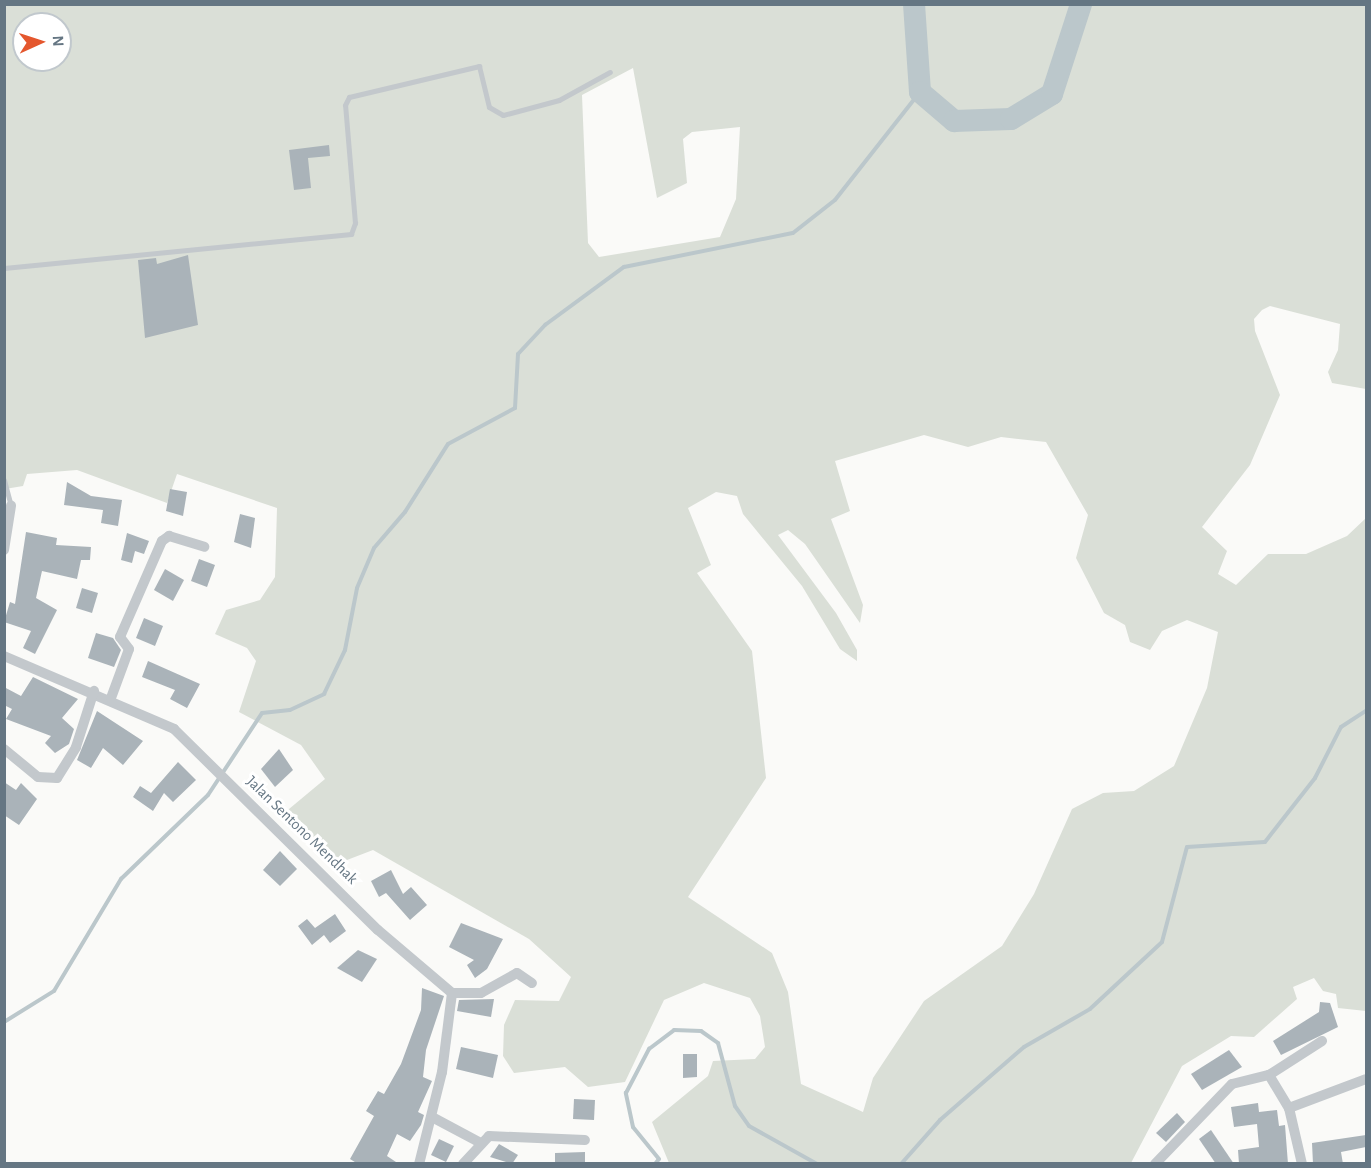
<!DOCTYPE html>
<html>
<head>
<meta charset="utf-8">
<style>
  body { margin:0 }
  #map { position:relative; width:1371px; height:1168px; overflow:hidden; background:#fafaf8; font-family:"Alegreya Sans",sans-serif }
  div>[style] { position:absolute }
  .green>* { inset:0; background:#dadfd7 }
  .stream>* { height:4px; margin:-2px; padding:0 2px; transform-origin:2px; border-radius:2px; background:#bbc7cb }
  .river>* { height:22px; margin:-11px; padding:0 11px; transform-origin:11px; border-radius:11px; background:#bbc7cb }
  .building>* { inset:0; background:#aab3b9 }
  .service>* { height:5px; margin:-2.5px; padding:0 2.5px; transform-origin:2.5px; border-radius:2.5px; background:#c3c8cc }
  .minor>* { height:10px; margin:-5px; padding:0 5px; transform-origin:5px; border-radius:5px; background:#c3c8cc }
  span { translate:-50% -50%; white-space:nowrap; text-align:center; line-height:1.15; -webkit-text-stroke:6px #fff; paint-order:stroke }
  .street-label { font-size:16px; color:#657683 }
  .frame { position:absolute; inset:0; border:6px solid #657683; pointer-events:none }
  .north { position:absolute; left:12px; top:12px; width:60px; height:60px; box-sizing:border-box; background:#fff; border:2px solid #c1c8cd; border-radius:50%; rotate:87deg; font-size:16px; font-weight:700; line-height:24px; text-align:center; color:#657683 }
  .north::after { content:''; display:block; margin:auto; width:21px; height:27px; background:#e4572e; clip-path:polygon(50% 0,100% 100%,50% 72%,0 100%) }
</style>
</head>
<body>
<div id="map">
  <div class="green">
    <div style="clip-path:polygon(evenodd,4px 5px,1366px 5px,1366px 389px,1332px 383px,1328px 372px,1338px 350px,1340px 324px,1270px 306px,1262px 310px,1254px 319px,1255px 331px,1280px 395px,1250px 465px,1202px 527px,1227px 551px,1218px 574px,1236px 585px,1268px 554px,1306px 554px,1347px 536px,1366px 518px,1366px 1011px,1338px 1008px,1336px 994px,1323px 991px,1314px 978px,1293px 987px,1297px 999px,1254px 1037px,1231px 1036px,1182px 1066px,1131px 1163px,669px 1163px,652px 1122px,708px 1076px,713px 1061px,755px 1059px,765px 1047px,760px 1016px,750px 998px,704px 983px,664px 1000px,625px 1082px,588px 1087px,565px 1067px,514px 1073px,503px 1056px,504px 1025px,515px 1000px,559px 1001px,571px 977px,529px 939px,373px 850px,334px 865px,283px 814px,325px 779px,301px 745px,239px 712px,256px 661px,247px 648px,215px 634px,226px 610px,260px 600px,275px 577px,277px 508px,177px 474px,167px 503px,77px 470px,27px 474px,23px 486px,5px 489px,4px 5px,24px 24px,60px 24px,60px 60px,24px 60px,24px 24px,4px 5px,633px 68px,657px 198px,687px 183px,683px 139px,692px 132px,740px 127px,736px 199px,720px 237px,599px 257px,588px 243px,582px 95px,633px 68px,4px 5px,924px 435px,968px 447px,1001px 437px,1046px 442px,1088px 515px,1076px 558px,1104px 613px,1125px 625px,1130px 642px,1150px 650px,1162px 631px,1187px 620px,1218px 632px,1207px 688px,1174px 766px,1134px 791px,1103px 793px,1072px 809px,1034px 894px,1002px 946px,924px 1001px,873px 1078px,863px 1112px,801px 1084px,788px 992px,772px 953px,688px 897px,766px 778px,752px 651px,697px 573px,711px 565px,688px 508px,716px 492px,737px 496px,743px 514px,802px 586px,840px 649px,857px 661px,857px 650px,836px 613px,778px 535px,788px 530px,805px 544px,860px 623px,863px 605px,831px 519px,850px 511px,835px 461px,924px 435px)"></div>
  </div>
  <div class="stream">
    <div style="left:4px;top:1022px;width:59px;rotate:-31.8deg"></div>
    <div style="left:54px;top:991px;width:131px;rotate:-59.1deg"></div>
    <div style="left:121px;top:879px;width:121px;rotate:-44deg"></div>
    <div style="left:208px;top:795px;width:98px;rotate:-56.6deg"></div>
    <div style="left:262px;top:713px;width:28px;rotate:-6deg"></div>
    <div style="left:290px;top:710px;width:38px;rotate:-25deg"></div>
    <div style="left:324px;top:694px;width:49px;rotate:-64.5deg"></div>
    <div style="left:345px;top:650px;width:63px;rotate:-79deg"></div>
    <div style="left:357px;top:588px;width:43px;rotate:-67deg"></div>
    <div style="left:374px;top:548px;width:48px;rotate:-49.3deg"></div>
    <div style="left:405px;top:512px;width:80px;rotate:-57.7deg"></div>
    <div style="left:448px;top:444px;width:76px;rotate:-28.2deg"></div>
    <div style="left:515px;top:408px;width:54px;rotate:-86.8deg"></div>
    <div style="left:518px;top:354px;width:40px;rotate:-47deg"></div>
    <div style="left:545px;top:325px;width:98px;rotate:-36.3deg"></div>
    <div style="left:624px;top:267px;width:172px;rotate:-11.4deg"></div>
    <div style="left:793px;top:233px;width:53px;rotate:-38.2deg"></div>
    <div style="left:835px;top:200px;width:137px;rotate:-51.8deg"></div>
    <div style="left:655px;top:1164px;width:6px;rotate:-51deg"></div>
    <div style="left:659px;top:1159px;width:41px;rotate:-129.1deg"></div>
    <div style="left:633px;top:1127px;width:35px;rotate:-102deg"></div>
    <div style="left:626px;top:1093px;width:50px;rotate:-62.4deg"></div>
    <div style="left:649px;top:1049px;width:31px;rotate:-37deg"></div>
    <div style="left:674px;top:1030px;width:27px;rotate:2deg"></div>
    <div style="left:701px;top:1031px;width:21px;rotate:35deg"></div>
    <div style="left:718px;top:1043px;width:65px;rotate:74.9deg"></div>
    <div style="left:735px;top:1106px;width:24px;rotate:55deg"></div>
    <div style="left:749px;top:1126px;width:78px;rotate:29.2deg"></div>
    <div style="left:901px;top:1164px;width:59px;rotate:-48.4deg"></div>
    <div style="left:940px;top:1120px;width:111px;rotate:-41deg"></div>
    <div style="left:1024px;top:1047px;width:76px;rotate:-29.9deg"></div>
    <div style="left:1090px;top:1009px;width:98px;rotate:-42.9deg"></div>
    <div style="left:1162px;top:942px;width:98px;rotate:-75.3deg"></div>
    <div style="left:1187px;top:847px;width:78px;rotate:-3.7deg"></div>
    <div style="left:1265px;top:842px;width:81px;rotate:-52deg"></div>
    <div style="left:1315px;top:778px;width:57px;rotate:-63deg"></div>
    <div style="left:1341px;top:727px;width:30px;rotate:-33deg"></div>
  </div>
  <div class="river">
    <div style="left:914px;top:4px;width:88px;rotate:86.1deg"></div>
    <div style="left:920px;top:92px;width:45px;rotate:40.5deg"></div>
    <div style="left:954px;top:121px;width:57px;rotate:-2deg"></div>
    <div style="left:1011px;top:119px;width:48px;rotate:-31.4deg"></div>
    <div style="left:1052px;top:94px;width:95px;rotate:-72.1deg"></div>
  </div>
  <div class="building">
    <div style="clip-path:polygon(329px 145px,330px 156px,308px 158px,311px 188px,294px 190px,289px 150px)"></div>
    <div style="clip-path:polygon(188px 255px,198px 325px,145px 338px,138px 260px,156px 258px,157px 264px)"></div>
    <div style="clip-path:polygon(67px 482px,91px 496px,122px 500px,118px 526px,101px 523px,103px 510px,64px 505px)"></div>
    <div style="clip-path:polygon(170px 489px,187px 492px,183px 516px,166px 511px)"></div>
    <div style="clip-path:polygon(240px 514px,255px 518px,251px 548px,234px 542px)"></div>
    <div style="clip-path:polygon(26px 532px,57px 538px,56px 545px,91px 547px,90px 560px,81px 560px,77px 579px,42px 571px,36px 598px,57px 610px,35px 654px,23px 648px,31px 631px,4px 622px,10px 602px,15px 604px)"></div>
    <div style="clip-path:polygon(127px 533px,149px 541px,144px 554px,135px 551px,132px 563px,121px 560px)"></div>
    <div style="clip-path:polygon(199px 559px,215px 565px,207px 587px,191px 581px)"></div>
    <div style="clip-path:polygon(165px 569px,184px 580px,173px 601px,154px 590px)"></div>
    <div style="clip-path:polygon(82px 588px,98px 593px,92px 613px,76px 608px)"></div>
    <div style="clip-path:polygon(144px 618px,163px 626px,155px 646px,136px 638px)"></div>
    <div style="clip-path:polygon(96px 633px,113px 638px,121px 650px,114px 667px,88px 658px)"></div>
    <div style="clip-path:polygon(148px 661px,200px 684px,187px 708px,170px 699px,175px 690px,142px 677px)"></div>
    <div style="clip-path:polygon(33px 677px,78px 699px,62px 718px,74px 729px,69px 744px,55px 753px,45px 743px,51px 736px,6px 719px,12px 709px,4px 705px,4px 687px,21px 696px)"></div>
    <div style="clip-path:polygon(97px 711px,143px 741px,123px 765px,103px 748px,91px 768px,77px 760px)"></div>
    <div style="clip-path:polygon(279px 749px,293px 770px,275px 787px,261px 769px)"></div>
    <div style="clip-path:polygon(178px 762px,196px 780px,173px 802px,164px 793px,153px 811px,133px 797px,140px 786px,151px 793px)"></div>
    <div style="clip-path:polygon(4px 782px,16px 790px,21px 783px,37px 799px,19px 825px,4px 815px)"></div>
    <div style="clip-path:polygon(280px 851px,297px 869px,280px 886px,263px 870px)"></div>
    <div style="clip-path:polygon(391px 870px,403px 894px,411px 887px,427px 905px,410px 920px,386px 893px,379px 897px,371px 881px)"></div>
    <div style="clip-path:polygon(335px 914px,346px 931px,330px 943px,324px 935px,312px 945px,298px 926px,307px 919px,315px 928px)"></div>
    <div style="clip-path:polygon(461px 923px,503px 939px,487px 969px,475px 978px,467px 965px,474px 960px,449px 947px)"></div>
    <div style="clip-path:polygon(358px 950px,377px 959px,362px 982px,337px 968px)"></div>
    <div style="clip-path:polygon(422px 988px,444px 996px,426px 1050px,423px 1077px,432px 1081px,418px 1112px,424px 1115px,421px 1125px,410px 1141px,397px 1134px,387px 1156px,399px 1164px,358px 1164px,350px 1159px,374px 1116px,366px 1111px,378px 1091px,384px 1094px,401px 1064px,421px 1010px)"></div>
    <div style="clip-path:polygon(494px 999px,491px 1017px,457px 1011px,459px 1000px)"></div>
    <div style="clip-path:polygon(1320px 1002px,1330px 1003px,1338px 1027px,1281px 1055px,1273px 1041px,1319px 1012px)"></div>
    <div style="clip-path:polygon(461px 1047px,498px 1055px,493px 1078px,456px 1069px)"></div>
    <div style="clip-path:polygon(1229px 1050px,1242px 1067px,1202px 1090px,1191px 1074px)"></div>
    <div style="clip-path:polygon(683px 1054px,697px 1054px,697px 1077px,683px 1078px)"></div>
    <div style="clip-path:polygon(574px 1099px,595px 1100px,594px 1120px,573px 1119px)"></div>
    <div style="clip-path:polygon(1258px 1103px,1259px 1112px,1277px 1110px,1279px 1126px,1285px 1125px,1288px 1164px,1239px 1164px,1238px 1150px,1259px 1147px,1257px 1124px,1234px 1127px,1231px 1107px)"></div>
    <div style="clip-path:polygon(1177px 1113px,1185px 1122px,1166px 1142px,1156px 1133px)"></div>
    <div style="clip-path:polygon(1211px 1130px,1234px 1164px,1216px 1164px,1199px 1139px)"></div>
    <div style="clip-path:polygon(1366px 1135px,1366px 1147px,1341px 1152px,1343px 1164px,1313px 1164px,1312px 1143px)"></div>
    <div style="clip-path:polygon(439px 1139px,454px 1146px,446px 1162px,431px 1155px)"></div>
    <div style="clip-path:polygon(499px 1144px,518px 1155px,512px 1164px,490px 1157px)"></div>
    <div style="clip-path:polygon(585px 1152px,585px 1164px,555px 1164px,555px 1153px)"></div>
  </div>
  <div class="service">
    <div style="left:4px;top:268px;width:349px;rotate:-5.6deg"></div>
    <div style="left:351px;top:234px;width:12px;rotate:-70deg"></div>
    <div style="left:355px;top:223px;width:118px;rotate:-94.8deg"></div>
    <div style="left:345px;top:105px;width:9px;rotate:-63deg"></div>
    <div style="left:349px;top:97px;width:134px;rotate:-13.4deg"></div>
    <div style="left:479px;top:66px;width:42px;rotate:76.3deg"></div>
    <div style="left:489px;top:107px;width:16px;rotate:30deg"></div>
    <div style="left:503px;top:115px;width:58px;rotate:-15deg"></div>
    <div style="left:559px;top:100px;width:58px;rotate:-28.8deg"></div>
    <div style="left:4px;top:480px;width:27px;rotate:75deg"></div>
  </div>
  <div class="minor">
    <div style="left:4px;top:550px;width:45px;rotate:-81deg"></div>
    <div style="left:4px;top:656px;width:185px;rotate:23.2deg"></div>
    <div style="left:174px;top:729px;width:286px;rotate:44.6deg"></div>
    <div style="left:378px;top:930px;width:97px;rotate:40.4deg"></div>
    <div style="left:452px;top:993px;width:80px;rotate:97.2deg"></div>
    <div style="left:442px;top:1072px;width:95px;rotate:104deg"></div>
    <div style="left:111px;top:698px;width:52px;rotate:-69.8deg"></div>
    <div style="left:129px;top:649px;width:15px;rotate:-127deg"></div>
    <div style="left:120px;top:637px;width:105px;rotate:-66.4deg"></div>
    <div style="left:162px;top:541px;width:9px;rotate:-36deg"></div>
    <div style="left:169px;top:536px;width:37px;rotate:17deg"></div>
    <div style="left:4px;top:749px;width:44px;rotate:39.5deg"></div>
    <div style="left:38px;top:777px;width:19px;rotate:3deg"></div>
    <div style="left:57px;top:778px;width:36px;rotate:-58deg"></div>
    <div style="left:76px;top:747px;width:59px;rotate:-72.2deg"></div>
    <div style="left:452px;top:993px;width:29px"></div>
    <div style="left:481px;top:993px;width:41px;rotate:-29.1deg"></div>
    <div style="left:517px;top:973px;width:18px;rotate:34deg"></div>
    <div style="left:1269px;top:1075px;width:39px;rotate:59deg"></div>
    <div style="left:1289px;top:1108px;width:57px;rotate:76.9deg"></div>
    <div style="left:1289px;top:1108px;width:82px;rotate:-20.6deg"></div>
    <div style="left:432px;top:1117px;width:55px;rotate:28deg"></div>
    <div style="left:463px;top:1164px;width:38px;rotate:-47deg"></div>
    <div style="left:489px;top:1136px;width:96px;rotate:2.4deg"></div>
    <div style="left:1155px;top:1164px;width:111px;rotate:-46.1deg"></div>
    <div style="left:1232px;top:1084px;width:38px;rotate:-14deg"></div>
    <div style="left:1269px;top:1075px;width:63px;rotate:-32.7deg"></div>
  </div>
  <div class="street-label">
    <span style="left:302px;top:830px;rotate:44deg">Jalan Sentono Mendhak</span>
  </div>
  <div class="frame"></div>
  <div class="north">N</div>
</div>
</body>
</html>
